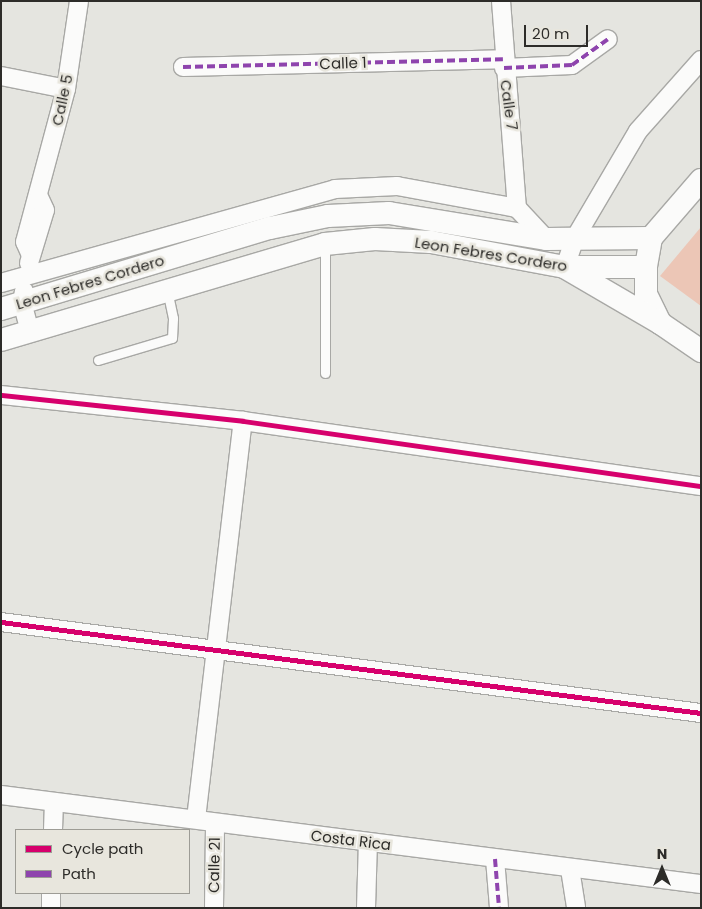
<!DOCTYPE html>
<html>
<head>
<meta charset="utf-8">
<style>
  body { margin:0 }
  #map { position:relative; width:702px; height:909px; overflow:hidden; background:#e5e5e0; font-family:Poppins,sans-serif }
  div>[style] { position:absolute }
  .green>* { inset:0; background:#ecc6b6 }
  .roads { filter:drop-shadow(1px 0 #a8a8a5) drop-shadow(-1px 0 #a8a8a5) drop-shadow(0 1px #a8a8a5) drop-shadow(0 -1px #a8a8a5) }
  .service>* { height:9px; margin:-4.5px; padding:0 4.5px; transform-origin:4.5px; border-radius:4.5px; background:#fbfbfa }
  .minor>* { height:18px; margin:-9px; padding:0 9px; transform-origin:9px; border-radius:9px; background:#fbfbfa }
  .tertiary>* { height:22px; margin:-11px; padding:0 11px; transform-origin:11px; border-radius:11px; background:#fbfbfa }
  .quiet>* { height:4px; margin-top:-2px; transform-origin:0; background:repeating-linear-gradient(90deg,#8e44ad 0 8px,transparent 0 12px) }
  .cycleway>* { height:5px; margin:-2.5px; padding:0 2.5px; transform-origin:2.5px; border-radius:2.5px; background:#d6006c }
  span { translate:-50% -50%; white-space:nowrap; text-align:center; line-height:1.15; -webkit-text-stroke:5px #e8e6dd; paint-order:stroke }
  .street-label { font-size:15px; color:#2d2c29 }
  .frame { position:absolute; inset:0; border:2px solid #2d2c29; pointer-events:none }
  .legend { position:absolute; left:15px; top:829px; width:175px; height:65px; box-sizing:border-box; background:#e8e6dd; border:1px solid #9d9c95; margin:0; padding:6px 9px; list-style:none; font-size:15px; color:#2d2c29 }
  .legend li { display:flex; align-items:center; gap:10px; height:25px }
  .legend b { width:25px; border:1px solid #9d9c95 }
  .north { position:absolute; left:637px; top:844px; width:50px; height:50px; -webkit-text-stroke:4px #e8e6dd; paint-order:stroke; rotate:0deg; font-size:14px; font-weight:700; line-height:20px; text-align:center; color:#2d2c29 }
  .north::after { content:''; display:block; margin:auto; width:18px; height:22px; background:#2d2c29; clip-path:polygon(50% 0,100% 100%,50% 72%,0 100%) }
  .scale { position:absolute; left:524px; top:25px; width:64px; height:22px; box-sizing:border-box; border:2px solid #2d2c29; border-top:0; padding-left:6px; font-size:15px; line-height:18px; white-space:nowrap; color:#2d2c29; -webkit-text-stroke:4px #e8e6dd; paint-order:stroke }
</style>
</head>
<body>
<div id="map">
  <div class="green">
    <div style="clip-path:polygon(701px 227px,701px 306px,660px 276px)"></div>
  </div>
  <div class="roads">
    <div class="service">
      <div style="left:325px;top:245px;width:128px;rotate:90deg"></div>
      <div style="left:98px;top:360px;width:77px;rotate:-16.6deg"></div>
      <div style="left:172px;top:338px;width:20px;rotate:-87deg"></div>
      <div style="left:173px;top:318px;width:29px;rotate:-102deg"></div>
    </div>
    <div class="minor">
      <div style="left:501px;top:1px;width:208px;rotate:85.6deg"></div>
      <div style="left:183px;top:67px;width:320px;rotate:-1.4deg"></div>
      <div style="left:504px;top:68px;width:68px;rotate:-2.5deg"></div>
      <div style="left:572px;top:65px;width:44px;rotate:-35.8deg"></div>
      <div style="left:1px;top:76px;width:66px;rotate:11.3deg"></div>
      <div style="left:30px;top:253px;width:12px;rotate:-114deg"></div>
      <div style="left:25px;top:242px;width:158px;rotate:-75deg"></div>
      <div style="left:66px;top:89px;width:89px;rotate:-81.6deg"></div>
      <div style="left:29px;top:263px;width:55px;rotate:-73.2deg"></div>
      <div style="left:45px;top:210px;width:14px;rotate:-115deg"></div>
      <div style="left:565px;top:267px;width:31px;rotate:-71deg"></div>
      <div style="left:575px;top:238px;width:124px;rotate:-59.5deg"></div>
      <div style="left:638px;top:131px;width:95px;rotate:-48.4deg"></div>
      <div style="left:1px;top:283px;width:347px;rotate:-15.7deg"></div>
      <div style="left:335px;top:189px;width:62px;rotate:-2.8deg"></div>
      <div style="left:397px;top:186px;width:122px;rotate:10.4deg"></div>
      <div style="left:517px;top:208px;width:42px;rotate:46.9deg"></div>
      <div style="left:24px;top:291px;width:11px;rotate:100deg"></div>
      <div style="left:22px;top:302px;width:30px;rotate:75deg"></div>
      <div style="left:1px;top:395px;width:243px;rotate:6.1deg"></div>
      <div style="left:243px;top:421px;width:463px;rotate:8.1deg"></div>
      <div style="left:1px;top:622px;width:706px;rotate:7.41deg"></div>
      <div style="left:1px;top:795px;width:706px;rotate:7.25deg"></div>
      <div style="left:196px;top:819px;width:401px;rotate:-83.3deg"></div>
      <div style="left:53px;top:830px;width:28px;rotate:-88deg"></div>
      <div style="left:495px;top:859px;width:49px;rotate:85.3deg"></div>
      <div style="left:570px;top:869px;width:39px;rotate:81deg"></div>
      <div style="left:51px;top:908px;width:15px;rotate:-90deg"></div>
      <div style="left:214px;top:908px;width:85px;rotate:-89.3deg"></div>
      <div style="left:366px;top:908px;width:66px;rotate:-88.3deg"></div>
    </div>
    <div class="tertiary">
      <div style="left:701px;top:180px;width:77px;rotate:130.8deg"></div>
      <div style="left:651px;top:238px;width:29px;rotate:100deg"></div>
      <div style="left:646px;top:267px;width:27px;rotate:90deg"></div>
      <div style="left:646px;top:294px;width:32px;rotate:64deg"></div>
      <div style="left:660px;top:323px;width:50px;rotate:34.3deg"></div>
      <div style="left:566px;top:268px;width:109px;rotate:30.3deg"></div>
      <div style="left:1px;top:309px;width:281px;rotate:-16.8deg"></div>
      <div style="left:270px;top:228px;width:59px;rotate:-11.7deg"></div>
      <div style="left:328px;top:216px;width:61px;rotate:-2.8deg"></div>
      <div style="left:389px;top:213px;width:159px;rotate:9.4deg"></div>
      <div style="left:546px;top:239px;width:105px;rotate:-0.5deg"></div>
      <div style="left:1px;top:340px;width:338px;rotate:-16.5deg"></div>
      <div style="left:325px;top:244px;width:50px;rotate:-5.7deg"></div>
      <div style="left:375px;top:239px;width:56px;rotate:3.1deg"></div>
      <div style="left:431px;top:242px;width:136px;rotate:10.6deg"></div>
      <div style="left:565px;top:267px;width:81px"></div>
    </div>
  </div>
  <div class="quiet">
    <div style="left:183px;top:67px;width:320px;rotate:-1.4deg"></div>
    <div style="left:504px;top:68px;width:68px;rotate:-2.5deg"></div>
    <div style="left:572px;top:65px;width:44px;rotate:-35.8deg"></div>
    <div style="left:495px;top:859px;width:49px;rotate:85.3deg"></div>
  </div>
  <div class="cycleway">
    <div style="left:1px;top:395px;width:243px;rotate:6.1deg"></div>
    <div style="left:243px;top:421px;width:463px;rotate:8.1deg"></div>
    <div style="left:1px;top:622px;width:706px;rotate:7.41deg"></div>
  </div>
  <div class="street-label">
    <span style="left:343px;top:63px;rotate:-2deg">Calle 1</span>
    <span style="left:62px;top:100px;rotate:-78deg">Calle 5</span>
    <span style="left:509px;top:105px;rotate:82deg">Calle 7</span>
    <span style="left:491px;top:254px;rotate:9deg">Leon Febres Cordero</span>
    <span style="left:90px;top:282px;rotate:-17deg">Leon Febres Cordero</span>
    <span style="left:351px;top:840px;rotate:7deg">Costa Rica</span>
    <span style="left:214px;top:865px;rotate:-89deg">Calle 21</span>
  </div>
  <div class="frame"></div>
  <ul class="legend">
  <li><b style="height:6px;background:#d6006c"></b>Cycle path</li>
  <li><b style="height:6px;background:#8e44ad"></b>Path</li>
  </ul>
  <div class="north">N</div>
  <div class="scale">20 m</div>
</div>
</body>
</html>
